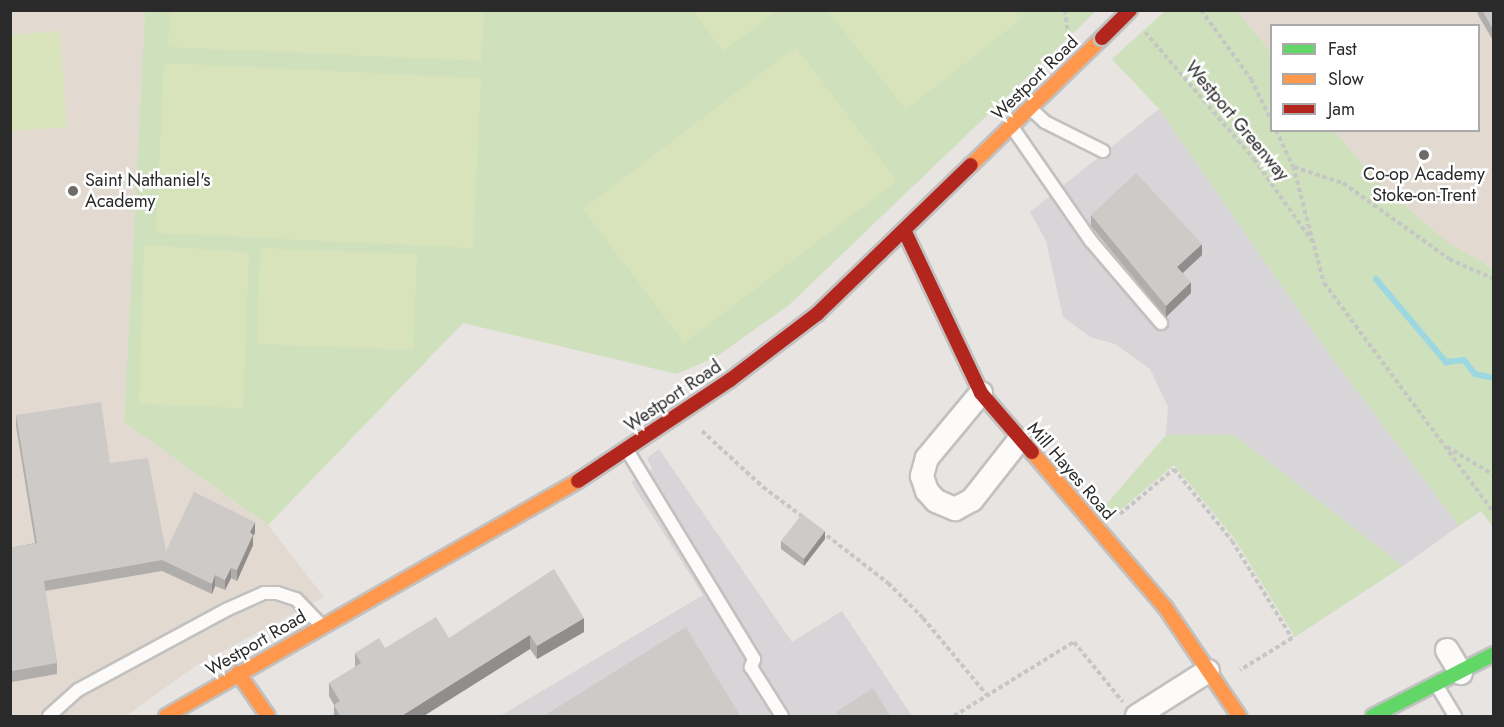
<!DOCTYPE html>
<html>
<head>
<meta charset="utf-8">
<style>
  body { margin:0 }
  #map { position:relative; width:1504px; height:727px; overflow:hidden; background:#e8e4e1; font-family:Jost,sans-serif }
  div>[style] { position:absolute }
  .industrial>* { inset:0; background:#d8d5d8 }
  .education>* { inset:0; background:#e2dad0 }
  .green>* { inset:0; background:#cfe0bd }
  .pitch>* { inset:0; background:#d8e3bb }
  .stream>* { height:6px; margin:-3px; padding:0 3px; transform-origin:3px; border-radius:3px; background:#9cd7e2 }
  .path>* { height:4px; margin-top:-2px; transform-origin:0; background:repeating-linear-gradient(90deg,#c6c6c5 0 4.5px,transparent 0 7.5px) }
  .roads { filter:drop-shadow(2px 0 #c2c1c0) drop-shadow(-2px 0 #c2c1c0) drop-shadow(0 2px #c2c1c0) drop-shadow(0 -2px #c2c1c0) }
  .lane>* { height:12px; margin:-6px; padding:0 6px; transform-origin:6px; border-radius:6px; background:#fcfbfa }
  .street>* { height:22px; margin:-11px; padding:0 11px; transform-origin:11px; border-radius:11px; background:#fcfbfa }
  .fast>* { height:14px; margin:-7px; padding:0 7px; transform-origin:7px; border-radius:7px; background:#63d668 }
  .slow>* { height:14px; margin:-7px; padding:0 7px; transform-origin:7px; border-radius:7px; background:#ff974d }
  .jam>* { height:14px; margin:-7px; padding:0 7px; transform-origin:7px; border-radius:7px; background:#b3261e }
  .bridges { filter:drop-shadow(2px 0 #c2c1c0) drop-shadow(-2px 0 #c2c1c0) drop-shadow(0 2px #c2c1c0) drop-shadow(0 -2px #c2c1c0) }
  .jam-bridge>* { height:14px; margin:-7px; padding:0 7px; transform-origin:7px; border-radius:7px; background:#b3261e }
  .wall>* { inset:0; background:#b0aeac }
  .shaded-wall>* { inset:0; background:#908d8c }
  .building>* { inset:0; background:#cdcac8 }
  .dots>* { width:16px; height:16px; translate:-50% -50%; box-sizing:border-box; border:3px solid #fff; border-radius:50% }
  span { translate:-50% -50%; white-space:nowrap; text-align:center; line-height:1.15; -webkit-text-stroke:5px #fff; paint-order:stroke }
  .street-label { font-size:18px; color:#2a2a2a }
  .poi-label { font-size:18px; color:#2a2a2a }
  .left { translate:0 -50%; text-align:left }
  .frame { position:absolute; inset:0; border:12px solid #2a2a2a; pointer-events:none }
  .legend { position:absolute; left:1270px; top:24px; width:210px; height:108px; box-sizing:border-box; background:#fff; border:2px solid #aaa; margin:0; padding:8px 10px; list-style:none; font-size:18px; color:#2a2a2a }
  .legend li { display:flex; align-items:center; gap:12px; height:30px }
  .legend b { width:30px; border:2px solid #aaa }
</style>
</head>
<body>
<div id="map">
  <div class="industrial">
    <div style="clip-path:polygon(1159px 109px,1324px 347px,1459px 526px,1403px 566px,1234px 435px,1166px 435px,1168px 407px,1150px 369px,1115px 344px,1090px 337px,1063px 317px,1046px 241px,1030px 212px)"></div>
    <div style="clip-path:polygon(659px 449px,792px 642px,842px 611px,912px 716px,500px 716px,703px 595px,631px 482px,652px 469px,647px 458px)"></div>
  </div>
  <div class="education">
    <div style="clip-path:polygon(10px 11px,145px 11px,124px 422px,268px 525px,324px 597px,194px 667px,126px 716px,11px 716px)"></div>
    <div style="clip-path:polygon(1237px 11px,1493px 11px,1493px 268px,1448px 244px,1424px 223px,1375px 180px,1335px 131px,1478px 130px,1478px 26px,1272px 26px,1271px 52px)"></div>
  </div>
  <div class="green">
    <div style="clip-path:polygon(145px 11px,1096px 11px,789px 305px,716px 357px,677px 374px,463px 323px,268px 525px,124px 422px)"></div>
    <div style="clip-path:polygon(1165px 11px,1237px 11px,1271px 52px,1272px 130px,1335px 131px,1375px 180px,1448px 243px,1493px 268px,1493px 527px,1481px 511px,1459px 526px,1324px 347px,1159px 109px,1112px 59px)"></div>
    <div style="clip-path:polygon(1166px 435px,1234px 435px,1403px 566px,1295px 637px,1234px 538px,1174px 465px,1114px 515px,1105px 506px)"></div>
  </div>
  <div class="pitch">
    <div style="clip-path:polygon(1014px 10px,1021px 19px,906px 110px,828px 11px)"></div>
    <div style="clip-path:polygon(170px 11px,484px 11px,481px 61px,168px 47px)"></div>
    <div style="clip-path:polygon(693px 11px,777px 11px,723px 51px)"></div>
    <div style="clip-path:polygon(60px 31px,67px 127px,11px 131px,11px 35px)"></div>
    <div style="clip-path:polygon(796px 47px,897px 181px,684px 343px,583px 209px)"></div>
    <div style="clip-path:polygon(164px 63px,481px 78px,473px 248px,156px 233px)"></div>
    <div style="clip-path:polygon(144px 245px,249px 252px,243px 408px,139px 404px)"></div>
    <div style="clip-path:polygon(260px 248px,417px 254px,413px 350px,257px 344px)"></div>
  </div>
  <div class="stream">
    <div style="left:1376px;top:279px;width:109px;rotate:49.9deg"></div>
    <div style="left:1446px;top:362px;width:18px;rotate:-6deg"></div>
    <div style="left:1464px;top:360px;width:18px;rotate:52deg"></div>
    <div style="left:1475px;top:374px;width:19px;rotate:12deg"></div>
  </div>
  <div class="path">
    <div style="left:1065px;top:10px;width:25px;rotate:83deg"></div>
    <div style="left:1201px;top:10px;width:85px;rotate:54.1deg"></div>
    <div style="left:1251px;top:79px;width:48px;rotate:64deg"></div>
    <div style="left:1145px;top:32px;width:167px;rotate:49.4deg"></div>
    <div style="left:1254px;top:159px;width:100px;rotate:54.7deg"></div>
    <div style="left:1276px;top:130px;width:40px;rotate:65deg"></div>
    <div style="left:1293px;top:166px;width:121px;rotate:75.2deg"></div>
    <div style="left:1324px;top:283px;width:286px;rotate:53.5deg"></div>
    <div style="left:1294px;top:167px;width:52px;rotate:18.1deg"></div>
    <div style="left:1343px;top:183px;width:130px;rotate:35.6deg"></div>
    <div style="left:1449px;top:259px;width:49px;rotate:24deg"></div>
    <div style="left:702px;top:431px;width:83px;rotate:42.6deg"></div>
    <div style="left:763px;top:487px;width:50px;rotate:36.9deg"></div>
    <div style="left:1447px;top:447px;width:55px;rotate:30.8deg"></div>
    <div style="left:1120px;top:514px;width:70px;rotate:-39.8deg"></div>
    <div style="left:1174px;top:469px;width:92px;rotate:51.1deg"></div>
    <div style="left:1232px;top:541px;width:114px;rotate:58.3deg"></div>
    <div style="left:1292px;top:638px;width:61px;rotate:148.4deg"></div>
    <div style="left:821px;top:531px;width:85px;rotate:37.8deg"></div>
    <div style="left:888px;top:583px;width:49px;rotate:45deg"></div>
    <div style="left:923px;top:618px;width:99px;rotate:50.3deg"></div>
    <div style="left:954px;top:716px;width:141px;rotate:-31.7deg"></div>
    <div style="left:1074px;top:642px;width:77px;rotate:50.8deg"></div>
  </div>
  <div class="roads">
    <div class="lane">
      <div style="left:1031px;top:109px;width:19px;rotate:43deg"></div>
      <div style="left:1045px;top:122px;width:65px;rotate:26.6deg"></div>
      <div style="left:1012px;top:127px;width:139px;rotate:55.3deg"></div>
      <div style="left:1091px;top:241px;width:108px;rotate:49.5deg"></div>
      <div style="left:627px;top:450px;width:245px;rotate:58.7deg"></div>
      <div style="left:754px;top:659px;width:9px;rotate:111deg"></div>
      <div style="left:751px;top:667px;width:58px;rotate:57.7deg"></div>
      <div style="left:1437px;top:686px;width:35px;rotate:59deg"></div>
      <div style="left:49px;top:716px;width:39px;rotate:-42deg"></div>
      <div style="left:78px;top:690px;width:170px;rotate:-28.4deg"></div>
      <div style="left:228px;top:609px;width:39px;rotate:-24deg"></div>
      <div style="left:264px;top:593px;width:13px"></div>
      <div style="left:277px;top:593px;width:20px;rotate:18deg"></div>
      <div style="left:296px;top:599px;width:37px;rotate:46deg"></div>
    </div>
    <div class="street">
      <div style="left:981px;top:393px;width:85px;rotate:129.7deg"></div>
      <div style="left:927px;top:458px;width:19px;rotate:106deg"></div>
      <div style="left:922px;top:476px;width:16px;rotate:72deg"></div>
      <div style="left:927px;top:491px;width:13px;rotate:48deg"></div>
      <div style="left:936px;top:501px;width:21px;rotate:23deg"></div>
      <div style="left:955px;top:509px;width:19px;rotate:-28deg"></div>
      <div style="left:972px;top:500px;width:76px;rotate:-51.9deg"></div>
      <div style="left:1447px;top:650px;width:27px;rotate:59deg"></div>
      <div style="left:1137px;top:716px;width:84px;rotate:-32.4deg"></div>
    </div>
    <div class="fast">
      <div style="left:1373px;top:716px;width:136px;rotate:-27.1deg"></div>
    </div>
    <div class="slow">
      <div style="left:971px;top:165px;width:182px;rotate:-44.1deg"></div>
      <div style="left:1032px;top:452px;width:204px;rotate:49.4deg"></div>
      <div style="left:1165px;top:607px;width:132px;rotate:55.8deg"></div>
      <div style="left:238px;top:673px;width:52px;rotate:55.1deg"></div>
      <div style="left:166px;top:716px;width:474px;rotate:-29.7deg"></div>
    </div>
    <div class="jam">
      <div style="left:905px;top:232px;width:178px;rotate:64.7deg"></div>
      <div style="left:981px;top:393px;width:78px;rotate:49.2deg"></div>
      <div style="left:578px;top:481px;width:182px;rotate:-33.6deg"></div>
      <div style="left:730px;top:380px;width:109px;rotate:-37.2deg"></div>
      <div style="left:817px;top:314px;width:214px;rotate:-44.1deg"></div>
    </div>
  </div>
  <div class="bridges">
    <div class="jam-bridge">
      <div style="left:1102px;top:38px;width:40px;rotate:-45deg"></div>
    </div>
  </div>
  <div class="wall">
    <div style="clip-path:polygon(1477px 10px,1494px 10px,1494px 42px,1478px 15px)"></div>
    <div style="clip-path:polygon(1091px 215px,1202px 255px,1183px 273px,1191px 293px,1166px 317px,1091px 226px)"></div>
    <div style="clip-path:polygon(16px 415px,110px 463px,166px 551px,255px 533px,253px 536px,253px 545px,237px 581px,231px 578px,225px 590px,215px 586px,212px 594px,162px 571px,45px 591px,57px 663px,57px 674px,12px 682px,10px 675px,10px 548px,35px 543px,16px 426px)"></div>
    <div style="clip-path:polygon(825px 539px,804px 566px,781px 549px,781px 541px)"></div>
    <div style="clip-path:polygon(584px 632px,537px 659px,530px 649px,422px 717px,334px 717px,334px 705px,329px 696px,329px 683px,355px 667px,355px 653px,449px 638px)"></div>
  </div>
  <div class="shaded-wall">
    <div style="clip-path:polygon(1202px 244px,1202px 255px,1177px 278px,1177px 267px)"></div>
    <div style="clip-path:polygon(1191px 282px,1191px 293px,1166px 317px,1166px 306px)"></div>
    <div style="clip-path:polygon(255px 522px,255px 533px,253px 536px,253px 545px,237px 581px,237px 570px,250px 532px)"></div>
    <div style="clip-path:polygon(825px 531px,825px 539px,804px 566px,804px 559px)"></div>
    <div style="clip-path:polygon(231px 568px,231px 578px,225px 590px,225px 580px)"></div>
    <div style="clip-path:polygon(215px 575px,215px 586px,212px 594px,212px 584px)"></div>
    <div style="clip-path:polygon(584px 618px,584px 632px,537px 659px,537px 646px)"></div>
    <div style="clip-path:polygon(530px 635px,530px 649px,422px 717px,400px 717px)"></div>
  </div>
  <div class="building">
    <div style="clip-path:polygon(1482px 10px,1494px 10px,1494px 31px)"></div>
    <div style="clip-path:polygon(1136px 173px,1202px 244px,1177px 267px,1191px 282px,1166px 306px,1091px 215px)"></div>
    <div style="clip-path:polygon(101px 402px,110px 463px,148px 458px,166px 551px,194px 492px,255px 522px,250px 532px,253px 535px,237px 570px,231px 568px,225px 580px,215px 575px,212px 584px,162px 560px,44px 581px,57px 663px,12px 671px,10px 665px,10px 548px,37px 543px,16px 415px)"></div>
    <div style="clip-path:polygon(802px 514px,825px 531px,804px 559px,781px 541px)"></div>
    <div style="clip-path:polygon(554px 569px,584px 618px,537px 646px,530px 635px,400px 717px,341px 717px,334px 705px,340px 701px,329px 683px,361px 663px,355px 653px,379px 638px,385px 648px,436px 617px,449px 638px)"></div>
    <div style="clip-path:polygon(686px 627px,741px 717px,542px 717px)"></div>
    <div style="clip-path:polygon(873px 688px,891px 717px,839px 717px,836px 712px)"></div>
  </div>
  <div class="dots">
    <div style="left:1424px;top:155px;background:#6c6b6a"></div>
    <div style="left:73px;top:191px;background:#6c6b6a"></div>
  </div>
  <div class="street-label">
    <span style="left:1035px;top:78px;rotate:-44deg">Westport Road</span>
    <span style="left:1237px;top:121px;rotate:50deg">Westport Greenway</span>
    <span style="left:673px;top:396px;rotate:-34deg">Westport Road</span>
    <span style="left:1071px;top:471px;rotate:49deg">Mill Hayes Road</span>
    <span style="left:256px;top:643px;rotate:-30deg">Westport Road</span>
  </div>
  <div class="poi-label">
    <span style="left:1424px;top:185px">Co-op Academy<br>Stoke-on-Trent</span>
    <span class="left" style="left:85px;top:191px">Saint Nathaniel's<br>Academy</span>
  </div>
  <div class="frame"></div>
  <ul class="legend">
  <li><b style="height:8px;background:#63d668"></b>Fast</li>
  <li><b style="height:8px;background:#ff974d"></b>Slow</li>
  <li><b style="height:8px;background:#b3261e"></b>Jam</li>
  </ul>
</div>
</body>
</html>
